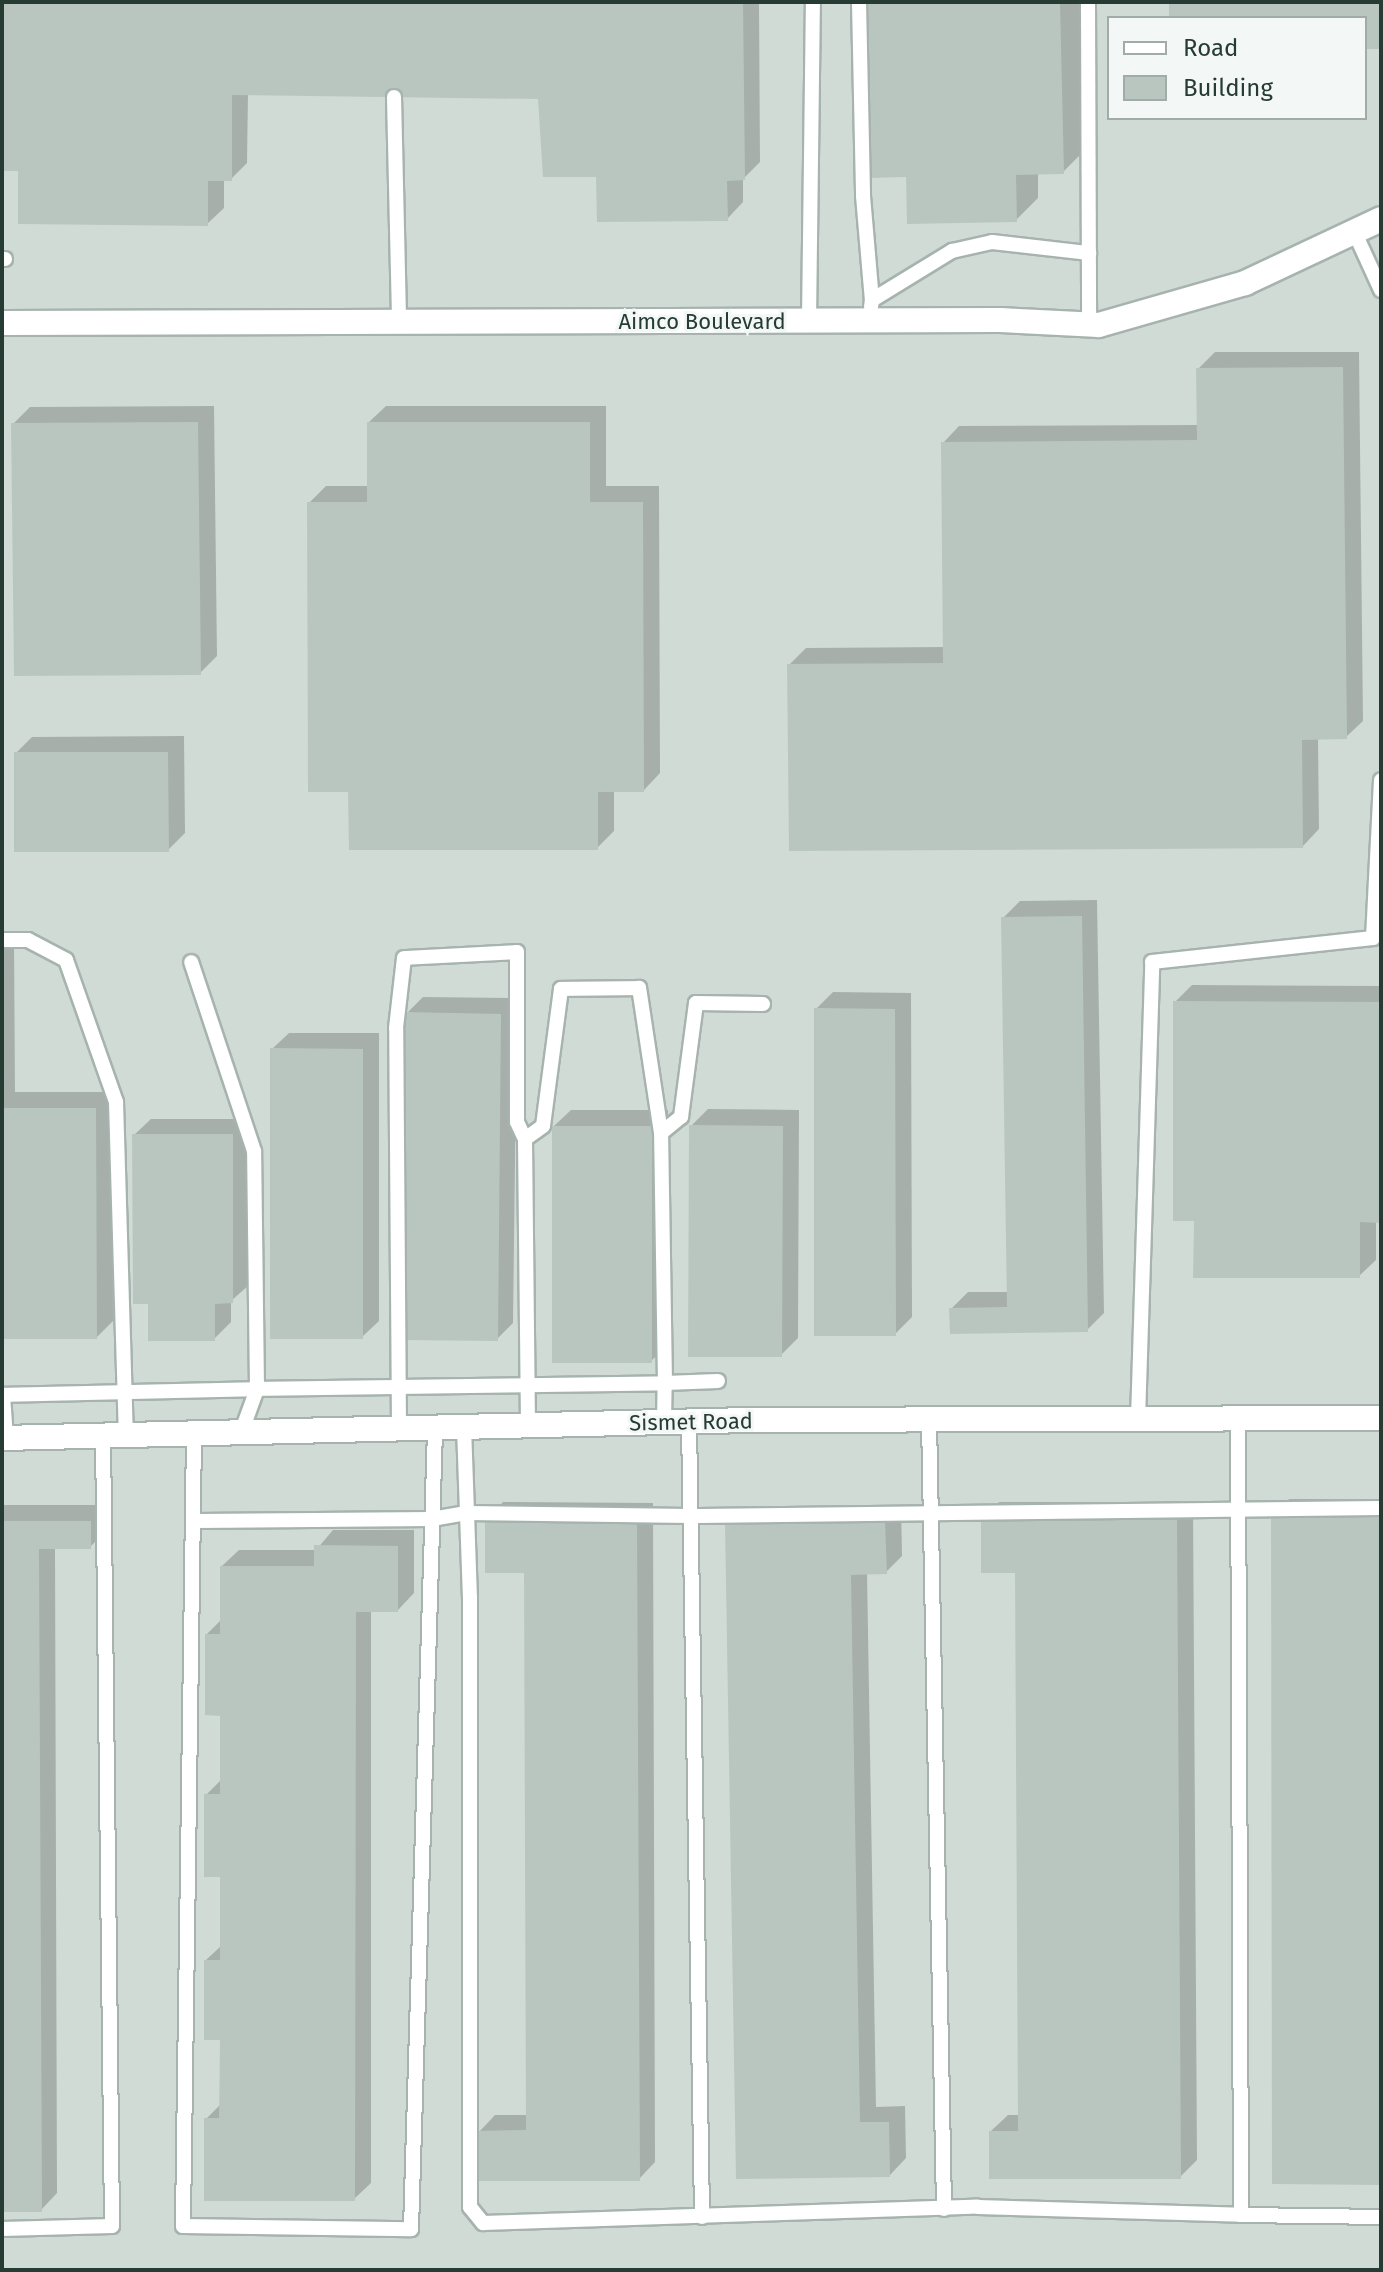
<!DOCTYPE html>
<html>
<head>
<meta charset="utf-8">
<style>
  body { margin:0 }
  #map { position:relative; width:1383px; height:2272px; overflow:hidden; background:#e3ebe7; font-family:"Fira Sans",sans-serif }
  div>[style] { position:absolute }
  .built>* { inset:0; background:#d1dbd6 }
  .shadow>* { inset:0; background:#0003 }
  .building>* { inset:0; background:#b9c6c0 }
  .roads { filter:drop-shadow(2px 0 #a6b3ae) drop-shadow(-2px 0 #a6b3ae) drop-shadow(0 2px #a6b3ae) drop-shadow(0 -2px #a6b3ae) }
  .service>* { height:14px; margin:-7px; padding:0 7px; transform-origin:7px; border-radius:7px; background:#fff }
  .minor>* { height:24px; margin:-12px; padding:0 12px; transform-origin:12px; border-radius:12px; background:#fff }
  span { translate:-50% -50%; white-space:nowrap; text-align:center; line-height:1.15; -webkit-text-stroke:6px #f3f8f6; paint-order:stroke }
  .street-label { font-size:22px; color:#253b34 }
  .frame { position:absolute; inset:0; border:4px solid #253b34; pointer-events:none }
  .legend { position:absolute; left:1107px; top:16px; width:260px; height:104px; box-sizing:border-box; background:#f3f8f6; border:2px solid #a1aca8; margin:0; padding:10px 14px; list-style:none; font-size:24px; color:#253b34 }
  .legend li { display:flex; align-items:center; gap:16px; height:40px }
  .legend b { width:40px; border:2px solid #a1aca8 }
</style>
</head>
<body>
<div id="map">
  <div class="built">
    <div style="clip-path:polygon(evenodd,2px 2px,1381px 2px,1381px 2270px,2px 2270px,2px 2px,1109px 18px,1365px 18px,1365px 118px,1109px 118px,1109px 18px)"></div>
  </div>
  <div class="shadow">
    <div style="clip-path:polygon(2px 2px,759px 2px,760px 162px,743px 179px,743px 202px,727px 219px,598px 175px,539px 97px,248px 93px,247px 163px,231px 179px,224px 179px,224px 208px,207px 224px,20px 169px,2px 169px)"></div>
    <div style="clip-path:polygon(866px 2px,1082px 2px,1085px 150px,1063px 172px,1038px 173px,1038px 198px,1016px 220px,908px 175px)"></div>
    <div style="clip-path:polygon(1215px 352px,1359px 352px,1363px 721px,1346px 737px,1318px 738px,1319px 829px,1303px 846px,789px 665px,806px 648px,945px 647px,943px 443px,959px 426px,1199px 425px,1198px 369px)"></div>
    <div style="clip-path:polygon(214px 406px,217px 656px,200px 673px,13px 424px,30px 407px)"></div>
    <div style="clip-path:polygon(386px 406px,606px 406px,606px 486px,659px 486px,660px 773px,644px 790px,614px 790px,614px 831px,597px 848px,350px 790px,309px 503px,326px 486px,369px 486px,369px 422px)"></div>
    <div style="clip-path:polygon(184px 736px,185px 833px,168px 850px,16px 753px,32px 737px)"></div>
    <div style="clip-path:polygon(1097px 900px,1104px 1313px,1087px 1330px,951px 1309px,968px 1292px,1009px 1292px,1003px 918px,1020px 901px)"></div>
    <div style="clip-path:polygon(2px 937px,14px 937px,15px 1092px,112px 1092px,113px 1321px,97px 1337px,2px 1337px)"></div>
    <div style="clip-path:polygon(1192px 985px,1381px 986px,1381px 1221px,1376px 1221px,1376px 1260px,1359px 1276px,1196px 1219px,1175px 1002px)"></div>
    <div style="clip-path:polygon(833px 992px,911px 993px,912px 1317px,895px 1334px,816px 1009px)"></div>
    <div style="clip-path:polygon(423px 997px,517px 998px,513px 1323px,497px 1339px,407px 1013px)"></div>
    <div style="clip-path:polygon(289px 1033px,379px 1033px,379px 1321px,362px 1337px,272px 1049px)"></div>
    <div style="clip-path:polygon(708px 1109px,799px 1110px,798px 1338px,781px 1355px,691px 1126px)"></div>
    <div style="clip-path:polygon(571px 1110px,668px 1110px,668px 1345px,651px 1361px,554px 1126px)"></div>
    <div style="clip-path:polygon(151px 1119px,248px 1119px,249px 1285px,231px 1301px,231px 1322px,214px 1339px,150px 1302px,134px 1135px)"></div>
    <div style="clip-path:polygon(1289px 1499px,1381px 1499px,1381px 2183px,1273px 1515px)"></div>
    <div style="clip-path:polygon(503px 1502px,653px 1503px,655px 2162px,639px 2179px,479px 2132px,495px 2115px,528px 2115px,526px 1571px,487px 1519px)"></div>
    <div style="clip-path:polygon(999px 1502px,1193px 1502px,1197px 2160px,1180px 2177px,991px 2131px,1008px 2115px,1020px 2115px,1017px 1571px,983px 1519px)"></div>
    <div style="clip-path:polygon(2px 1505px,107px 1505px,107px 1530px,90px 1547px,55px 1547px,57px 2193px,41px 2210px,2px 2210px)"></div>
    <div style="clip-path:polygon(901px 1506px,902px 1556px,886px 1572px,867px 1572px,876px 2107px,905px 2106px,906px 2158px,890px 2175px,738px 2177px,727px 1525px,744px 1508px)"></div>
    <div style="clip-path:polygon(333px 1530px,414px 1530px,414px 1593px,398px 1610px,371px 1610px,371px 2183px,354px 2199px,206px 2119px,222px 2103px,222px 2038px,206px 1960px,222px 1945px,222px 1875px,206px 1795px,222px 1779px,222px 1714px,206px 1635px,222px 1619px,222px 1566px,239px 1550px,316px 1550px)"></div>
  </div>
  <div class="building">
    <div style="clip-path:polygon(2px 2px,743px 2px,745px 180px,727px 181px,728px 221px,597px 222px,596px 177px,543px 177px,538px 99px,232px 95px,232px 181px,208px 181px,208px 226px,18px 224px,18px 171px,2px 171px)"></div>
    <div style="clip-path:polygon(864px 2px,1060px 2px,1064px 174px,1016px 175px,1017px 222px,907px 224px,906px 177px,868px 178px)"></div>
    <div style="clip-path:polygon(1169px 2px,1381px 2px,1381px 49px,1365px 49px,1365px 18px,1169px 18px)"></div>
    <div style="clip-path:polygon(1343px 367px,1347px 739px,1302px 740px,1303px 848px,789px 851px,787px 664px,943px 663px,941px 442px,1197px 440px,1196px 368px)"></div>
    <div style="clip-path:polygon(198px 422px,201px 675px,14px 676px,11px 423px)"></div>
    <div style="clip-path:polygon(367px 422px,590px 422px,590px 502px,643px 502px,644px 792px,598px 792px,598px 850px,349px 850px,348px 792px,308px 792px,307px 502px,367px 502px)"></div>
    <div style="clip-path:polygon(14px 752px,168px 752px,169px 852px,14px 852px)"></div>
    <div style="clip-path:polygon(1082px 916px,1088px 1332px,950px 1334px,949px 1308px,1007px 1307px,1001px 917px)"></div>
    <div style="clip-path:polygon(1173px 1001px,1381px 1002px,1381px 1223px,1360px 1222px,1360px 1278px,1193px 1278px,1194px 1221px,1173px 1221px)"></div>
    <div style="clip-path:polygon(814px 1008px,895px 1009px,896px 1336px,814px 1336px)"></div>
    <div style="clip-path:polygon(405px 1012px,501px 1014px,498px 1341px,401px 1340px)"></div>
    <div style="clip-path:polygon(270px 1048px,363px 1049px,363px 1339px,270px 1339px)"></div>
    <div style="clip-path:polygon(2px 1108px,96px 1108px,97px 1339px,2px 1339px)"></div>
    <div style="clip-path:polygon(689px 1125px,783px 1126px,782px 1357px,688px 1357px)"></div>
    <div style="clip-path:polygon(552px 1126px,652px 1126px,652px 1363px,552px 1363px)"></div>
    <div style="clip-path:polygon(132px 1134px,233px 1134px,233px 1303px,215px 1304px,215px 1341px,148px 1341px,148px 1304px,133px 1304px)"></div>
    <div style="clip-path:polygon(1271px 1515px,1381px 1515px,1381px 2185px,1272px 2184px)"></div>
    <div style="clip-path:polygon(485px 1518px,637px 1519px,640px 2181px,477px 2181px,477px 2131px,526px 2130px,524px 1573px,485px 1573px)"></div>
    <div style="clip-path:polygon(981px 1518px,1177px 1518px,1181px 2179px,989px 2179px,989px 2131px,1018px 2131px,1015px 1573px,981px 1573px)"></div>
    <div style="clip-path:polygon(2px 1521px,91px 1521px,91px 1549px,39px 1549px,42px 2212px,2px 2212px)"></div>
    <div style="clip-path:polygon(885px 1522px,887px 1574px,851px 1575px,860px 2122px,889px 2122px,890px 2177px,736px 2179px,725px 1524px)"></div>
    <div style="clip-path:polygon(314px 1545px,398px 1546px,398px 1612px,356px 1612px,355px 2201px,204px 2201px,204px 2118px,219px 2118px,220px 2040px,204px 2040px,204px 1960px,220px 1960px,220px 1877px,204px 1877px,204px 1794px,220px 1794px,220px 1716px,205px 1715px,205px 1634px,220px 1634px,220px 1566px,314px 1566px)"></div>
  </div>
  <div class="roads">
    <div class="service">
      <div style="left:859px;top:2px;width:194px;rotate:88.8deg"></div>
      <div style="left:863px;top:196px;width:104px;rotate:85.1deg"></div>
      <div style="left:1088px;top:2px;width:322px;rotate:89.8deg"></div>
      <div style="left:394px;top:97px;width:224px;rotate:88.7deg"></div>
      <div style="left:1354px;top:231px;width:65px;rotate:65.4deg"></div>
      <div style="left:2px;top:259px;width:3px"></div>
      <div style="left:871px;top:307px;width:7px;rotate:-82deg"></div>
      <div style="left:872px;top:300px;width:94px;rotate:-31.5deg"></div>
      <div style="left:952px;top:251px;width:41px;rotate:-12.7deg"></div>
      <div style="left:992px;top:242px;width:98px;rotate:6.5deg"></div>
      <div style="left:809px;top:322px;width:320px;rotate:-89.3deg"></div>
      <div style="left:2px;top:940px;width:26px"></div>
      <div style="left:28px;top:940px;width:43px;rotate:27.8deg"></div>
      <div style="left:66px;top:960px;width:151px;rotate:70.6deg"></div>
      <div style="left:116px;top:1102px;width:333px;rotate:88.3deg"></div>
      <div style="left:661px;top:1133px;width:26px;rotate:-39deg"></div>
      <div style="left:681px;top:1117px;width:115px;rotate:-82.5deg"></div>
      <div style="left:696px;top:1003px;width:67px;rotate:0.9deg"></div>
      <div style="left:2px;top:1395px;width:255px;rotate:-1.3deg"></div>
      <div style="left:257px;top:1389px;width:238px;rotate:-90.7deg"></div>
      <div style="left:254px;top:1151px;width:199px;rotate:-108.4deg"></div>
      <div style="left:3px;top:1395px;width:43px;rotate:86deg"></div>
      <div style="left:929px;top:1419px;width:790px;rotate:88.91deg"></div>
      <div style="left:1138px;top:1419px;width:457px;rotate:-88.2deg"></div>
      <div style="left:1152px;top:962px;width:222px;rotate:-6.2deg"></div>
      <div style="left:1373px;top:938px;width:158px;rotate:-87.1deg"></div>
      <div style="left:664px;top:1422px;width:39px;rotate:-89deg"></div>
      <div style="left:665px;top:1383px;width:53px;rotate:-2.2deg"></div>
      <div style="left:689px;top:1422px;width:795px;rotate:89.06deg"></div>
      <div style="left:464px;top:1427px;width:171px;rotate:88deg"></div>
      <div style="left:470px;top:1598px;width:609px;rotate:90deg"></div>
      <div style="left:470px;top:2207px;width:21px;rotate:51deg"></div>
      <div style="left:483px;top:2223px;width:495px;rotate:-1.9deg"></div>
      <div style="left:978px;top:2207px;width:263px;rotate:1.7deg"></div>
      <div style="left:1241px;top:2215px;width:797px;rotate:-90.22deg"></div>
      <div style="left:399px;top:1429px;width:401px;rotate:-90.4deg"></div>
      <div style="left:396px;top:1028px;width:70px;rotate:-83.5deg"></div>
      <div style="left:404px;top:958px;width:113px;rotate:-3deg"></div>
      <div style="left:517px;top:952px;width:170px;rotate:90deg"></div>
      <div style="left:517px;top:1122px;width:19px;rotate:65deg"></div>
      <div style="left:525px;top:1139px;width:287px;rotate:89.4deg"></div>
      <div style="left:241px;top:1433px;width:47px;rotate:-70deg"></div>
      <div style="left:257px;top:1389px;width:408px;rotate:-0.8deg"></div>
      <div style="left:665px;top:1383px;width:250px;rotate:-90.9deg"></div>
      <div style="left:661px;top:1133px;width:147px;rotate:-98.6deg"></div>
      <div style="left:639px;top:988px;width:78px;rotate:179.3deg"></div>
      <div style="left:561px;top:989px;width:138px;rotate:97.5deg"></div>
      <div style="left:543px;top:1126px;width:22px;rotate:144deg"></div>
      <div style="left:194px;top:1434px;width:792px;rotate:90.8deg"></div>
      <div style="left:183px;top:2226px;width:228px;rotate:0.8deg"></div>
      <div style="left:411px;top:2229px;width:801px;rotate:-88.28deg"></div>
      <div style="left:196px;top:1521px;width:236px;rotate:-0.5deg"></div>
      <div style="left:432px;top:1519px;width:36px;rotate:-10deg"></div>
      <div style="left:467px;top:1513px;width:223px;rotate:0.8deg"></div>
      <div style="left:690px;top:1516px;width:691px;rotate:-0.66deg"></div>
      <div style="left:1241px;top:2215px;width:140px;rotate:0.8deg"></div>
      <div style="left:2px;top:2229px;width:110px;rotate:-1.6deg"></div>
      <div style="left:112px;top:2226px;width:790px;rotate:-90.65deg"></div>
    </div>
    <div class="minor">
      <div style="left:2px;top:323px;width:998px;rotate:-0.17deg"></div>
      <div style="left:1000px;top:320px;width:99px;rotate:2.9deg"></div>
      <div style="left:1099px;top:325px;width:152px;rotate:-16deg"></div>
      <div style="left:1245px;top:283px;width:150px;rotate:-25.2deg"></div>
      <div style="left:2px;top:1438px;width:747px;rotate:-1.38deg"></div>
      <div style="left:749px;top:1420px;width:632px;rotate:-0.18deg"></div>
    </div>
  </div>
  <div class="street-label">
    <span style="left:702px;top:322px">Aimco Boulevard</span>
    <span style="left:691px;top:1422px;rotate:-1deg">Sismet Road</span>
  </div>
  <div class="frame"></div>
  <ul class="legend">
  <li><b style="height:10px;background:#fff"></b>Road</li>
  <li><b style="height:22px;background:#b9c6c0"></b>Building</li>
  </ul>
</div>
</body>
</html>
